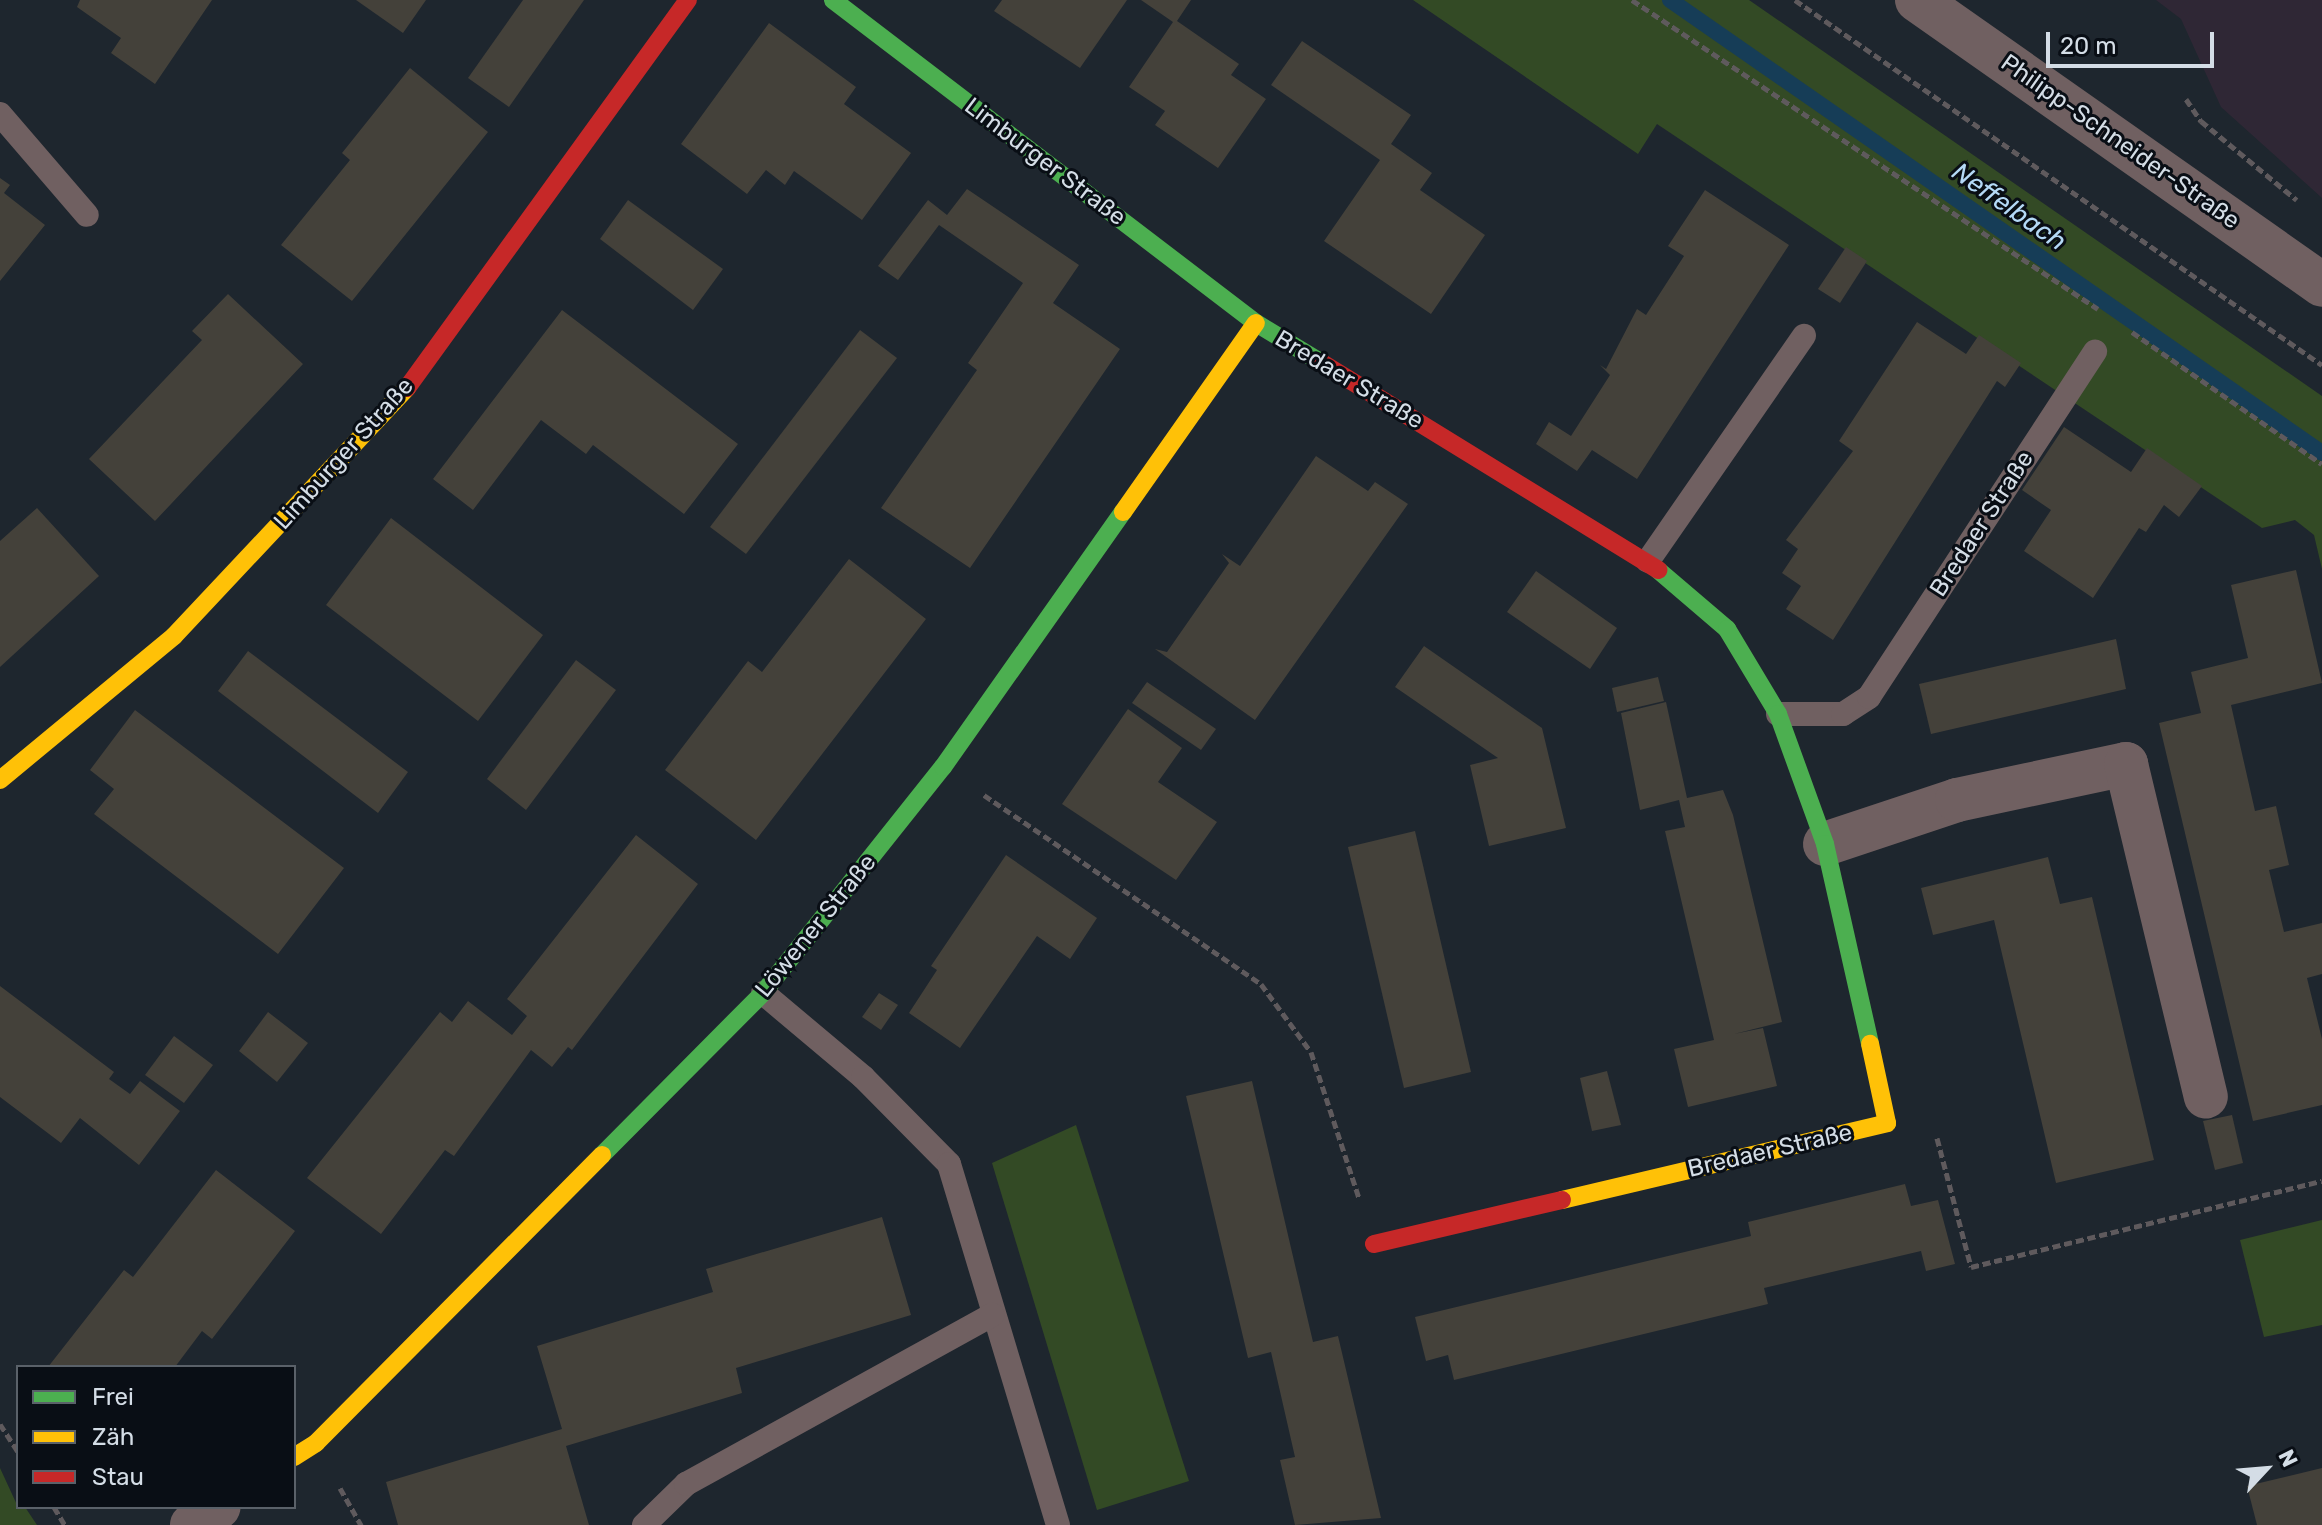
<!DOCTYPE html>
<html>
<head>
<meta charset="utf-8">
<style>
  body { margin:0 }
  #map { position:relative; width:2322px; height:1525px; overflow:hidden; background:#1e262e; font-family:Rubik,sans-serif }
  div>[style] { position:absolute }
  .education>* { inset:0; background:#2f2735 }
  .green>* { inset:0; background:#334a25 }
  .stream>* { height:16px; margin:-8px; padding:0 8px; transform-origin:8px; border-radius:8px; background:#163d57 }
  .building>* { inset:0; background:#44413a }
  .path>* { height:5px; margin-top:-2.5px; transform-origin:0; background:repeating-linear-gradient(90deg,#5f5a5d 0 8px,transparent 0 12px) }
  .lane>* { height:24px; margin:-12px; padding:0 12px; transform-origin:12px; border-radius:12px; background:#706061 }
  .street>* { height:44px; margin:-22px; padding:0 22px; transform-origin:22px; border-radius:22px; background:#706061 }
  .fast>* { height:18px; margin:-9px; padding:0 9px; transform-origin:9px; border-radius:9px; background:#4caf50 }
  .slow>* { height:18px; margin:-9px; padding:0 9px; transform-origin:9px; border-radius:9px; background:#ffc107 }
  .jam>* { height:18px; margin:-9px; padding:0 9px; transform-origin:9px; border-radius:9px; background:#c62828 }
  span { translate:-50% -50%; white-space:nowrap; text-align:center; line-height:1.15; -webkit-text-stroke:6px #090e15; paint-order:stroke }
  .street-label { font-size:24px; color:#d4dde6 }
  .water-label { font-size:26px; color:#b4d9f6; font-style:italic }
  .legend { position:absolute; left:16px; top:1365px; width:280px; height:144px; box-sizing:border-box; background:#090e15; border:2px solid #5a6169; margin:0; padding:10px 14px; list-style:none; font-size:24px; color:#d4dde6 }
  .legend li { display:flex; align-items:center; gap:16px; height:40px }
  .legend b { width:40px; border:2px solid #5a6169 }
  .north { position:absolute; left:2226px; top:1429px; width:80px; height:80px; -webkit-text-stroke:6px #090e15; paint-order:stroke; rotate:64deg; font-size:22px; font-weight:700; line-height:32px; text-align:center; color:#d4dde6 }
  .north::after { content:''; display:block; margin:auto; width:28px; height:36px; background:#d4dde6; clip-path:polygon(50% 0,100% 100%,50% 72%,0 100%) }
  .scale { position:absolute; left:2046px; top:32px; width:168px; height:36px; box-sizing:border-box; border:4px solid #d4dde6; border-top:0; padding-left:10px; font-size:24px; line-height:28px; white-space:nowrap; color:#d4dde6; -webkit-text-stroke:6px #090e15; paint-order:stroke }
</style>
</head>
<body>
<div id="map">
  <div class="education">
    <div style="clip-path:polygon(2156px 0,2322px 0,2322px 198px,2221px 107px,2181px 19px)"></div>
  </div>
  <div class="green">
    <div style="clip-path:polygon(1413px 0,1749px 0,2322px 396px,2322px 569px,2314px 535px,2295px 520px,2262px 528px,1657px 124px,1638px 154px)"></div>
    <div style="clip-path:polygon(1076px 1125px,1189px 1481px,1097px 1510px,992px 1163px)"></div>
    <div style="clip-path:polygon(2322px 1220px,2322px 1325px,2264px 1337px,2240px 1240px)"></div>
    <div style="clip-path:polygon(0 1468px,18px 1507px,25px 1507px,37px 1525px,0 1525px)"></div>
  </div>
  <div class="stream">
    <div style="left:1670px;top:0;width:794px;rotate:34.79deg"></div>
  </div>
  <div class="building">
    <div style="clip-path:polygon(80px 0,212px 0,155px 84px,111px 53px,121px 38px,77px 7px)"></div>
    <div style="clip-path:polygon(356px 0,426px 0,403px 33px)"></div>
    <div style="clip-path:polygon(523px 0,584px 0,509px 107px,468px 78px)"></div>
    <div style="clip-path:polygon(1002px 0,1127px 0,1080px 68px,994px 11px)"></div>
    <div style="clip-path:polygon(1141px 0,1191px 0,1177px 21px,1239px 64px,1231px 75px,1266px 99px,1218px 168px,1155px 125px,1165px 111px,1129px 87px,1173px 22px)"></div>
    <div style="clip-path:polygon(769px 23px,856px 87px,844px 104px,911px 153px,862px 220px,794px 171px,785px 185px,766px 170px,747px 194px,681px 144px)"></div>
    <div style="clip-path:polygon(1302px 41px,1411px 115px,1391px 144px,1432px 173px,1420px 190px,1485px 235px,1431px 314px,1324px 241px,1380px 160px,1271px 85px)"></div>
    <div style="clip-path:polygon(410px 68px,488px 132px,352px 301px,281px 245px,350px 160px,342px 153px)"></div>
    <div style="clip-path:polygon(0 178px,10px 185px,4px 193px,45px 225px,0 281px)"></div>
    <div style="clip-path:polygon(967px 189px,1079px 265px,1053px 303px,1120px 349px,970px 568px,881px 508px,977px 370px,968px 363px,1023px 283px,939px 225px,898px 280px,878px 266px,928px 200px,947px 215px)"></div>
    <div style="clip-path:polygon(1705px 190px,1789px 245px,1637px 479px,1592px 450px,1577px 471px,1536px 444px,1549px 422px,1571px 436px,1610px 375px,1600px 365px,1606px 369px,1637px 309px,1646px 315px,1684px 256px,1668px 246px)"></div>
    <div style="clip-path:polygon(628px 200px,723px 269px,693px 310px,600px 239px)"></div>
    <div style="clip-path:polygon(1846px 247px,1867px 261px,1840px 303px,1818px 289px)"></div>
    <div style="clip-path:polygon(228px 294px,303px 364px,155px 521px,89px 459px,202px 340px,192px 331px)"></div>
    <div style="clip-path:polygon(562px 310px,738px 444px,684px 514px,593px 445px,586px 454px,541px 420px,473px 510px,433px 479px)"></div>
    <div style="clip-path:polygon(1917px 322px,1966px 354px,1979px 335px,2021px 363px,2005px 387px,1997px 381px,1833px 640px,1786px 609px,1801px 586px,1782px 573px,1798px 549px,1786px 540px,1853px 451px,1839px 441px)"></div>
    <div style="clip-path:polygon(860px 330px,897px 358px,746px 554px,710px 527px)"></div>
    <div style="clip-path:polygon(2064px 427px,2131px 472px,2147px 448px,2202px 486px,2179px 517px,2164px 505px,2146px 532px,2139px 528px,2093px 598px,2024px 551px,2051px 510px,2022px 490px)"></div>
    <div style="clip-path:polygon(1316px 456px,1368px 491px,1375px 482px,1408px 504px,1255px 720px,1155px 649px,1167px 652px,1229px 563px,1222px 554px,1240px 566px)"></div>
    <div style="clip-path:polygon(37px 508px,99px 576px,0 667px,0 541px)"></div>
    <div style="clip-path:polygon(391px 518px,543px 635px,478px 721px,326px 605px)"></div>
    <div style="clip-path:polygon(849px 559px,926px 619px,756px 840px,665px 770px,748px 661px,762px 672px)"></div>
    <div style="clip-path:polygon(2296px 570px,2322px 683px,2231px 705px,2255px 811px,2276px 806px,2289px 865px,2269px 870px,2284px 932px,2322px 923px,2322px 974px,2307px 978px,2322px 1039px,2322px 1105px,2253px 1121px,2159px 723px,2201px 713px,2191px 672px,2248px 658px,2231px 585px)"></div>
    <div style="clip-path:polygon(1536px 571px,1617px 628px,1590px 669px,1507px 612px)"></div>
    <div style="clip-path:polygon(2116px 639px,2126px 689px,1931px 734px,1919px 684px)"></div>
    <div style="clip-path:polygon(1424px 646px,1542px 728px,1566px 828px,1489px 846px,1470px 765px,1498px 758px,1395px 687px)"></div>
    <div style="clip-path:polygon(248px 651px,408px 772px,378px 813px,218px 691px)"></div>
    <div style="clip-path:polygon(576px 660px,616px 690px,526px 810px,487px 779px)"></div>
    <div style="clip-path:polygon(1658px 677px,1664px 701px,1617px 712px,1612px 688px)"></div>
    <div style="clip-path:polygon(1147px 682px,1216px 729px,1201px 750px,1132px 703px)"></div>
    <div style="clip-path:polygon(1666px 702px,1687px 798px,1723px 790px,1733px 815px,1782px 1022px,1734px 1034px,1763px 1028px,1777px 1086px,1688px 1107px,1674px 1049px,1714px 1040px,1665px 831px,1685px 827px,1679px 800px,1640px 810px,1621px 713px)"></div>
    <div style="clip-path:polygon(1128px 709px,1182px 748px,1158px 782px,1217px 822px,1176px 880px,1062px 804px)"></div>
    <div style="clip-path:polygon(135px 710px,344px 868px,278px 954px,94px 814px,114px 789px,90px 770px)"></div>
    <div style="clip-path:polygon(1415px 831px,1471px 1072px,1404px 1088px,1348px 847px)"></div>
    <div style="clip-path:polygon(636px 835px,698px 884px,572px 1050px,568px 1047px,552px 1067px,531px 1050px,454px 1156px,445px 1150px,381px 1234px,307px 1178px,440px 1012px,452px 1022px,468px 1001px,512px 1035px,527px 1016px,507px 999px)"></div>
    <div style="clip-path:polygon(1006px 855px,1097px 918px,1070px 959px,1037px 936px,960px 1048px,909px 1013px,937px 970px,931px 966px)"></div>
    <div style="clip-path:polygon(2048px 857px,2060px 904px,2092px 897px,2154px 1160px,2056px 1183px,1994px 920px,1933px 935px,1921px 888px)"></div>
    <div style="clip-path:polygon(0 986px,114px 1072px,109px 1079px,130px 1094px,140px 1081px,180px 1111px,139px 1165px,80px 1118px,61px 1143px,0 1097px)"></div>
    <div style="clip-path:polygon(879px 993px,898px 1005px,881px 1030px,862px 1017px)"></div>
    <div style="clip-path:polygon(268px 1012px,308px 1043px,277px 1082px,239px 1051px)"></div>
    <div style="clip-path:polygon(174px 1036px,213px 1065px,184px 1103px,145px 1075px)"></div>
    <div style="clip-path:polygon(1607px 1071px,1621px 1125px,1592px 1131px,1580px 1078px)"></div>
    <div style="clip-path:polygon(1252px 1081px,1313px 1342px,1338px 1336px,1381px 1518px,1295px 1525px,1280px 1460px,1295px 1457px,1271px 1352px,1248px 1358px,1186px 1096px)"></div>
    <div style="clip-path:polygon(2232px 1115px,2243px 1163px,2215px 1170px,2203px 1121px)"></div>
    <div style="clip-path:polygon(216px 1170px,295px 1231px,212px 1339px,202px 1331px,175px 1367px,48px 1367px,124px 1270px,133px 1277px)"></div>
    <div style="clip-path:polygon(1905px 1184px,1911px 1206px,1938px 1200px,1955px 1264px,1926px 1271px,1921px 1251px,1764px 1288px,1768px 1304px,1454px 1380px,1448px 1355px,1426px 1361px,1415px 1317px,1751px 1236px,1748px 1222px)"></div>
    <div style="clip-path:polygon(882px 1217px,911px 1315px,736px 1368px,742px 1393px,566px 1446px,589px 1525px,398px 1525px,386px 1482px,562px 1429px,537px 1346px,713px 1292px,706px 1269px)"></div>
    <div style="clip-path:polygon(2322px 1468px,2322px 1525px,2257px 1525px,2247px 1486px)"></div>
  </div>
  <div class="path">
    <div style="left:1632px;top:0;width:559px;rotate:33.55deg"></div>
    <div style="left:1795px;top:0;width:641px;rotate:34.71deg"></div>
    <div style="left:2186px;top:99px;width:27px;rotate:56deg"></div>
    <div style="left:2201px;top:121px;width:124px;rotate:39.5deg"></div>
    <div style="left:2132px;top:332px;width:231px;rotate:34.8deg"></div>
    <div style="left:984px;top:795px;width:335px;rotate:34.3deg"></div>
    <div style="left:1261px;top:984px;width:84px;rotate:53.7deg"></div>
    <div style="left:1311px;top:1052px;width:154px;rotate:71.8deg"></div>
    <div style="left:1937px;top:1138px;width:133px;rotate:75.2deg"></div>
    <div style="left:1971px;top:1267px;width:361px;rotate:-13.8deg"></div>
    <div style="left:0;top:1424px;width:33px;rotate:57deg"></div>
    <div style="left:340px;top:1488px;width:43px;rotate:60.4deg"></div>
    <div style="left:54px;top:1507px;width:21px;rotate:59deg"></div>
  </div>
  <div class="lane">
    <div style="left:0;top:114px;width:133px;rotate:49.3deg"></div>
    <div style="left:1648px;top:561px;width:274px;rotate:-55.3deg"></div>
    <div style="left:1778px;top:714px;width:65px"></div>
    <div style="left:1843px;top:714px;width:31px;rotate:-33deg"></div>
    <div style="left:1869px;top:697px;width:413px;rotate:-56.8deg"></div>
    <div style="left:763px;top:993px;width:131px;rotate:40deg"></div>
    <div style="left:863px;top:1077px;width:122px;rotate:45.3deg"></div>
    <div style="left:949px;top:1164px;width:377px;rotate:73.2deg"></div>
    <div style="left:644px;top:1525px;width:59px;rotate:-44.3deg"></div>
    <div style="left:686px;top:1484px;width:350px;rotate:-28.9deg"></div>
  </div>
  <div class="street">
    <div style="left:1917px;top:0;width:495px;rotate:35.1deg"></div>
    <div style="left:1825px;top:844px;width:139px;rotate:-18.4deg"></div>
    <div style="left:1957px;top:800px;width:173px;rotate:-12deg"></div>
    <div style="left:2126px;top:764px;width:342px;rotate:76.5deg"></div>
    <div style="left:192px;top:1525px;width:32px;rotate:-34deg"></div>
  </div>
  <div class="fast">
    <div style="left:833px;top:0;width:532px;rotate:37.37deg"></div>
    <div style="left:1256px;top:323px;width:77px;rotate:31.2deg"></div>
    <div style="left:1658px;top:570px;width:91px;rotate:40.5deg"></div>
    <div style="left:1727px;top:629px;width:99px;rotate:59deg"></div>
    <div style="left:1778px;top:714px;width:138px;rotate:70.1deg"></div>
    <div style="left:1825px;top:844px;width:205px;rotate:77.3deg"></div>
    <div style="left:602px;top:1155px;width:228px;rotate:-45.2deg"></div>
    <div style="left:763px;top:993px;width:289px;rotate:-51.5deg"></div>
    <div style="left:943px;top:767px;width:312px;rotate:-54.8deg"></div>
  </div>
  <div class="slow">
    <div style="left:1123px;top:512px;width:231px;rotate:-54.9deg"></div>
    <div style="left:0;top:780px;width:226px;rotate:-39.6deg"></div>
    <div style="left:174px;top:636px;width:340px;rotate:-46.8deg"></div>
    <div style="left:1562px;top:1200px;width:334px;rotate:-13.3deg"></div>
    <div style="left:1887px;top:1123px;width:81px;rotate:-102.1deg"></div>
    <div style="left:294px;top:1457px;width:26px;rotate:-32deg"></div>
    <div style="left:316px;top:1443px;width:406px;rotate:-45.2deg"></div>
  </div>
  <div class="jam">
    <div style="left:1322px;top:363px;width:395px;rotate:31.6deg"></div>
    <div style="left:407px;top:388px;width:479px;rotate:-54.1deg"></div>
    <div style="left:1374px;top:1244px;width:193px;rotate:-13.2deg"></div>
  </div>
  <div class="street-label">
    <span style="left:2120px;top:142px;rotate:35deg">Philipp-Schneider-Straße</span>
    <span style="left:1045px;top:162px;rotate:37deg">Limburger Straße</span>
    <span style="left:1349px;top:380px;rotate:31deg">Bredaer Straße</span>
    <span style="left:344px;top:454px;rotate:-48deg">Limburger Straße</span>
    <span style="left:1982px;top:524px;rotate:-57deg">Bredaer Straße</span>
    <span style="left:816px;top:926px;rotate:-51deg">Löwener Straße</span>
    <span style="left:1770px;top:1151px;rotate:-13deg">Bredaer Straße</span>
  </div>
  <div class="water-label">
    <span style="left:2009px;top:207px;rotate:35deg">Neffelbach</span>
  </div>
  <ul class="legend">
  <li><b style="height:10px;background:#4caf50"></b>Frei</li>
  <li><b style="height:10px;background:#ffc107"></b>Zäh</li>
  <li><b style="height:10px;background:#c62828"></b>Stau</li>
  </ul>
  <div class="north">N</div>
  <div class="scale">20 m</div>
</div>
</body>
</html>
